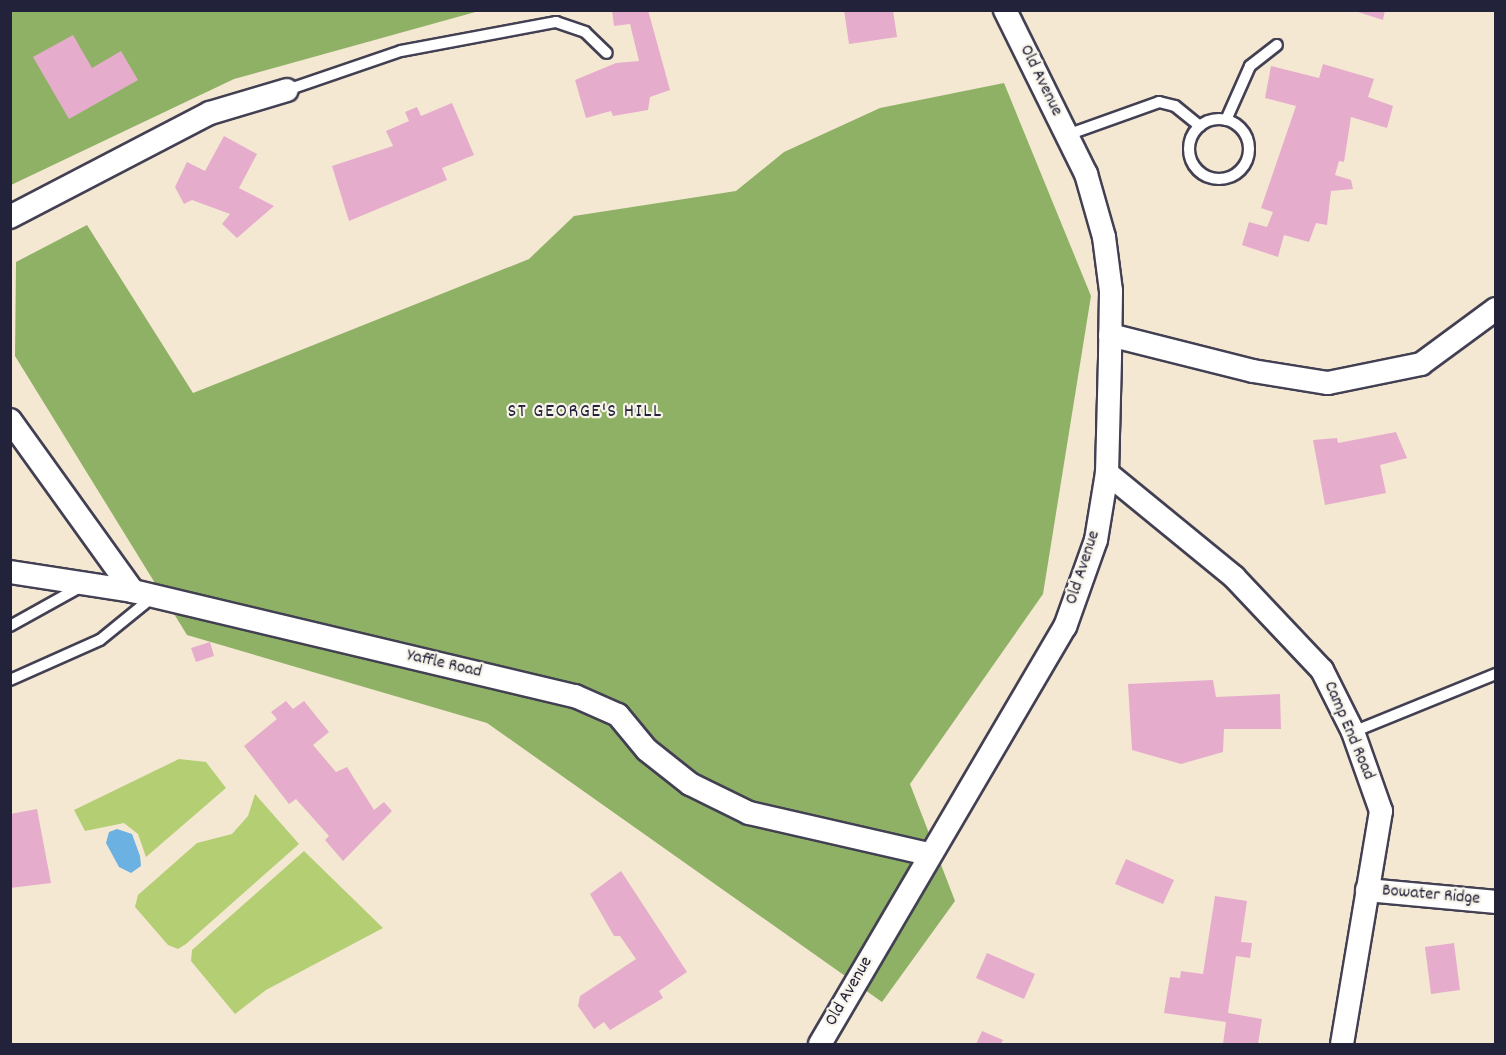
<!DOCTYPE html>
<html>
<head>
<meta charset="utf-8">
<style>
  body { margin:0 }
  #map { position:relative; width:1506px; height:1055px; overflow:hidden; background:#f4e8d3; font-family:Dekko,sans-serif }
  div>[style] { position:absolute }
  .green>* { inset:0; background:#b4ce74 }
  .forest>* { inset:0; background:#8fb166 }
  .water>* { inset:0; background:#6bb1e2 }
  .building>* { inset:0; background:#e5adcb }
  .roads { filter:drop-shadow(2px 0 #424052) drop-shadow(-2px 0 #424052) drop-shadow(0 2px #424052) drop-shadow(0 -2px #424052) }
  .service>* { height:10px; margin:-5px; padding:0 5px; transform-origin:5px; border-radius:5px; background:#fff }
  .service>.ring { margin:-5px; padding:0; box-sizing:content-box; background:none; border:10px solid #fff; border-radius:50% }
  .minor>* { height:22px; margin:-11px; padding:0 11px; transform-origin:11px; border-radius:11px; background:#fff }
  span { translate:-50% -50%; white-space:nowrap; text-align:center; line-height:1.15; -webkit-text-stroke:4.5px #f7f3e8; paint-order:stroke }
  .street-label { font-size:18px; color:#22223b }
  .neighbourhood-label { font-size:20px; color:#22223b; letter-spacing:1.5px }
  .frame { position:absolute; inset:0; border:12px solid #22223b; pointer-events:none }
</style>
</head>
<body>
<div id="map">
  <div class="green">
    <div style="clip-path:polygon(179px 759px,206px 762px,226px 788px,146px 857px,138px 834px,124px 823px,85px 831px,74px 810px)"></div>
    <div style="clip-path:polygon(255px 794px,299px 844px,186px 944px,178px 949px,168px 945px,135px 907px,138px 895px,197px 843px,232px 834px,248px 816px)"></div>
    <div style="clip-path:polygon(304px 851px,383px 928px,266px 990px,235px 1014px,191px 961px,192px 950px)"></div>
  </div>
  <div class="forest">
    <div style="clip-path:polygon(11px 11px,479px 11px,234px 79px,11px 185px)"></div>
    <div style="clip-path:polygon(1004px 83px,1091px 296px,1043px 594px,910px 784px,955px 901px,882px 1002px,487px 723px,187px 635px,15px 356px,16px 262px,87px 225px,193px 393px,529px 259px,574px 216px,736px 191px,784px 152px,880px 108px)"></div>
  </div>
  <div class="water">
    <div style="clip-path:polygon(117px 829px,132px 834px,140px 856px,141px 866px,131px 873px,119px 867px,106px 843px,109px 832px)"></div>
  </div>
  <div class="building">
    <div style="clip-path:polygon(612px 10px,648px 10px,670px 90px,650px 97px,648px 110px,613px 116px,611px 111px,586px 118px,575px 80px,616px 63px,639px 61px,630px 24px,614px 26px)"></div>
    <div style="clip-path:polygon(844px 10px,893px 10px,897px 37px,849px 44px)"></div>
    <div style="clip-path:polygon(1352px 10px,1385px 10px,1383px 20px)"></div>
    <div style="clip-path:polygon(73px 35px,92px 68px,121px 51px,138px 80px,69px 119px,33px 57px)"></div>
    <div style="clip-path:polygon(1323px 64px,1374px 79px,1368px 97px,1393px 106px,1387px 128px,1351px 117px,1344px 162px,1339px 161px,1335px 175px,1351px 180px,1353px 189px,1331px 191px,1327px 225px,1316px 223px,1309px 242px,1284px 235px,1278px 257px,1242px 245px,1249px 222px,1267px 227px,1273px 212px,1261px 208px,1296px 106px,1265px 98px,1271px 66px,1319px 78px)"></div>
    <div style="clip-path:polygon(452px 103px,474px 155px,442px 168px,447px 180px,349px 221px,332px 166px,393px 146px,386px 131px,409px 121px,405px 112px,417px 107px,421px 116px)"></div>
    <div style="clip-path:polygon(224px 136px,257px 154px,239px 188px,274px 206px,237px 238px,222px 224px,230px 214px,192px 200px,184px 204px,175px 187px,187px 162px,205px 171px)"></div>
    <div style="clip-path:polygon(1396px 432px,1407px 458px,1380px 465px,1386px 493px,1325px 505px,1313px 440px,1337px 438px,1338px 443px)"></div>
    <div style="clip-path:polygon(210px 642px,214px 656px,196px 662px,191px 648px)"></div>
    <div style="clip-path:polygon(1213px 680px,1216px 697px,1280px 694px,1281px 729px,1224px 729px,1223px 752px,1181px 764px,1132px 750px,1128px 684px)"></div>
    <div style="clip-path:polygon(286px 701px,293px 709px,304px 701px,329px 732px,313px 745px,336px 772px,347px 767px,374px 810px,384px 802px,392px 811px,343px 861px,325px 840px,329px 836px,296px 799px,289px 804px,244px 746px,277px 719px,271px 712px)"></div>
    <div style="clip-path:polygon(37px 809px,51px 883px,10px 888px,10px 814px)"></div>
    <div style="clip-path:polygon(1126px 859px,1174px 880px,1163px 904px,1115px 884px)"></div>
    <div style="clip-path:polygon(621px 871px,687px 972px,659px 991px,663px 998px,610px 1030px,604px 1022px,594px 1029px,578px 1006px,580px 996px,636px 959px,620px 936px,614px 936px,590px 894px)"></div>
    <div style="clip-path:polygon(1215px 896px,1247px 901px,1241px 942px,1252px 943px,1250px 958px,1236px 956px,1228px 1013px,1262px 1019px,1258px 1044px,1223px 1044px,1226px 1022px,1164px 1013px,1170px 977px,1180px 978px,1181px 971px,1203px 974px)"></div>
    <div style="clip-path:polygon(1454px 943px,1460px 990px,1431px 994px,1425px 947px)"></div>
    <div style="clip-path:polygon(987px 953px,1035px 974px,1024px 999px,976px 978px)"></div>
    <div style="clip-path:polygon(982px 1031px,1003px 1040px,1001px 1044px,976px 1044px)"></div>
  </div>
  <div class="roads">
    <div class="service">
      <div style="left:287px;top:90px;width:120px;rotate:-18.9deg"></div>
      <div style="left:401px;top:51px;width:158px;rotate:-10.6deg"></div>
      <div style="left:556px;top:22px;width:31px;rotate:19deg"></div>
      <div style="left:585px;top:32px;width:30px;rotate:44deg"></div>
      <div class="ring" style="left:1189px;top:119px;width:50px;height:50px"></div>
      <div style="left:1226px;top:120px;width:59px;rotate:-66deg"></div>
      <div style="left:1250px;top:66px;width:34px;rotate:-38deg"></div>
      <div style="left:1067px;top:135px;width:98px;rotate:-19.7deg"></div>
      <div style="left:1159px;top:102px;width:16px;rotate:14deg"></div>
      <div style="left:1175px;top:106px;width:32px;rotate:39deg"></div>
      <div style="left:10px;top:626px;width:80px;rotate:-29.1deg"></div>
      <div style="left:10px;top:680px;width:98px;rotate:-24deg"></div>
      <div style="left:100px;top:640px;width:70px;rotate:-39.2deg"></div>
      <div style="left:1353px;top:732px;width:154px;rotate:-22.1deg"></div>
    </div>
    <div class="minor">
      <div style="left:10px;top:217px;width:225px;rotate:-27.5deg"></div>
      <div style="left:210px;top:113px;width:80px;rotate:-16.6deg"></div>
      <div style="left:1110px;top:335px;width:147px;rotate:14.1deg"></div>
      <div style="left:1253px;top:371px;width:76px;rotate:9.1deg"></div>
      <div style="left:1328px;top:383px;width:95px;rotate:-11.5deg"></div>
      <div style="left:1421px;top:364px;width:93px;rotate:-36.3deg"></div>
      <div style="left:10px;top:420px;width:211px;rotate:54.3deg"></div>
      <div style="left:133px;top:591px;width:454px;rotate:13.4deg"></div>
      <div style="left:575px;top:696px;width:47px;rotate:23.8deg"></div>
      <div style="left:618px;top:715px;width:45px;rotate:50.4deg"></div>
      <div style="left:647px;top:750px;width:55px;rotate:38.3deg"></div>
      <div style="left:690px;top:784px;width:66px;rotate:26.2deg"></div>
      <div style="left:749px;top:813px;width:184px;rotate:12.9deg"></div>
      <div style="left:1107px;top:473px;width:164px;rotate:39.3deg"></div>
      <div style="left:1234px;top:577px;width:128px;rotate:46.6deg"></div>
      <div style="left:1322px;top:670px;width:69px;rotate:63.4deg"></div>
      <div style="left:1353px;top:732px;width:84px;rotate:70.5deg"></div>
      <div style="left:1381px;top:811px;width:236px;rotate:99.5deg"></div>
      <div style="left:10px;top:572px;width:124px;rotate:8.8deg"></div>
      <div style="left:1367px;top:890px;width:130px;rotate:5.3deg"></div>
      <div style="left:820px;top:1044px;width:484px;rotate:-59.6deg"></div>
      <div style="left:1065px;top:627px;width:92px;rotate:-70.4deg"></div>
      <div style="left:1096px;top:540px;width:68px;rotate:-80.7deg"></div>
      <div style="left:1107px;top:473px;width:117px;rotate:-88.5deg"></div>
      <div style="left:1110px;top:356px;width:65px;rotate:-89.1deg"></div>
      <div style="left:1111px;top:291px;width:54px;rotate:-97.4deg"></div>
      <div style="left:1104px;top:237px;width:66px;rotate:-105.9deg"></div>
      <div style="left:1086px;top:174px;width:183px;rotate:-116.3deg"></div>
    </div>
  </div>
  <div class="street-label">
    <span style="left:1040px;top:81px;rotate:64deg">Old Avenue</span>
    <span style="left:1084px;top:568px;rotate:-72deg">Old Avenue</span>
    <span style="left:444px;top:665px;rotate:13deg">Yaffle Road</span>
    <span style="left:1348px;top:731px;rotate:67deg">Camp End Road</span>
    <span style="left:1431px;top:896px;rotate:5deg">Bowater Ridge</span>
    <span style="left:850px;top:992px;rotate:-60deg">Old Avenue</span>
  </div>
  <div class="neighbourhood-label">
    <span style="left:585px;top:412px">ST GEORGE'S HILL</span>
  </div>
  <div class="frame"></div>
</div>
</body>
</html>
